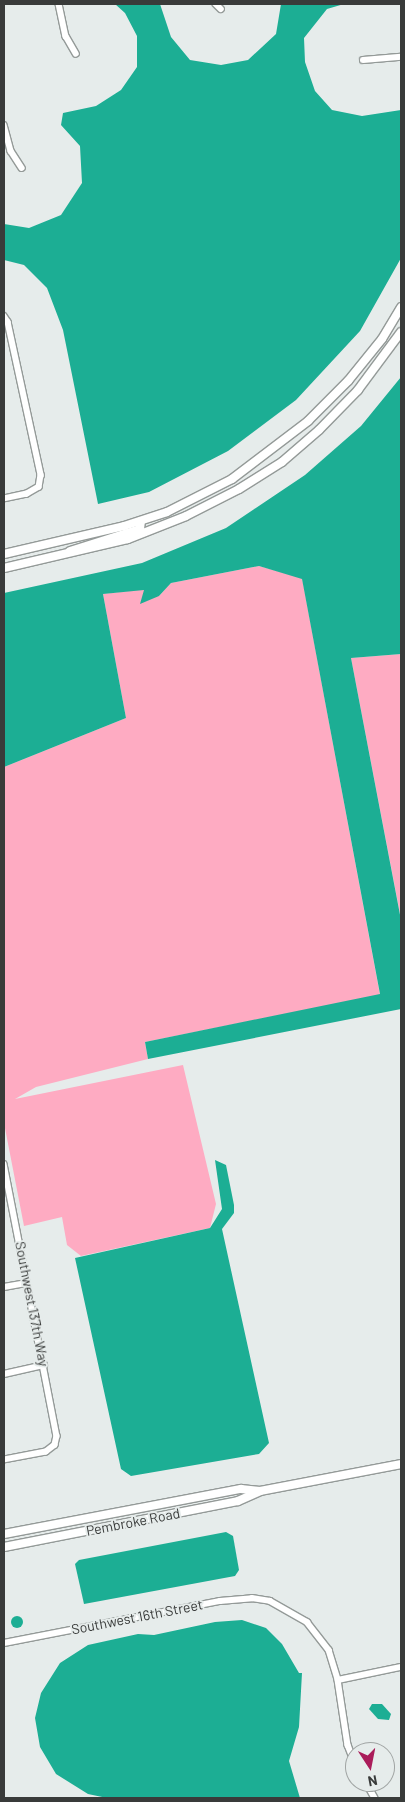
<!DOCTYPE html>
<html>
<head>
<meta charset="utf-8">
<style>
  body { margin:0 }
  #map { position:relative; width:405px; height:1802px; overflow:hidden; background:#e6eceb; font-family:Barlow,sans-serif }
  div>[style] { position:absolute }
  .green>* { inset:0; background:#feabc2 }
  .water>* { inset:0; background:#1cae94 }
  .round { border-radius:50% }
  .roads { filter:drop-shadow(1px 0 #949a98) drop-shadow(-1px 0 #949a98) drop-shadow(0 1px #949a98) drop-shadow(0 -1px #949a98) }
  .street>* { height:5.5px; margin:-2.75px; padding:0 2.75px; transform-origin:2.75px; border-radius:2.75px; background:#fff }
  .secondary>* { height:8px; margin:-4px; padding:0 4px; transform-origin:4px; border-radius:4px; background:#fff }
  span { translate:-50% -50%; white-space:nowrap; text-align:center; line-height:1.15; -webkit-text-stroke:4px #e6eceb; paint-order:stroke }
  .street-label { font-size:14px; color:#393b3a }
  .frame { position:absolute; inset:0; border:5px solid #393b3a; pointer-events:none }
  .north { position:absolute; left:345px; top:1742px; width:50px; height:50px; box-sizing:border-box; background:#e6eceb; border:1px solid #a1a5a4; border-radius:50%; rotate:169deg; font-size:14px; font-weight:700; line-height:20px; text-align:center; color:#393b3a }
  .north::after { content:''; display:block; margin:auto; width:18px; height:22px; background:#aa1c5a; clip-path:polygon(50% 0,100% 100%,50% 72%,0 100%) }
</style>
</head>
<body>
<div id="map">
  <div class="green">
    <div style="clip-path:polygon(259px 566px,302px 578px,380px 995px,145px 1042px,148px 1059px,36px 1087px,15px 1099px,183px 1065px,216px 1204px,210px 1228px,81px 1256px,67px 1245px,62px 1217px,24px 1226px,4px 1123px,4px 767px,126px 718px,103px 594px,145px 589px,159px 596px,171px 583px)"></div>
    <div style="clip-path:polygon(401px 654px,401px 919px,351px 658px)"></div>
  </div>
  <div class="water">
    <div style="clip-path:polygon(115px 4px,160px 4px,171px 37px,190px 60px,221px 65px,248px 60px,276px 34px,281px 4px,344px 4px,327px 9px,304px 38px,305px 62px,315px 91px,332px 110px,362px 116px,401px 110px,401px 258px,360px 331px,296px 400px,228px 451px,149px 492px,98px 504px,63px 330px,47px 288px,24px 265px,4px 260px,4px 224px,29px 228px,61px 215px,82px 183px,80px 146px,61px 125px,63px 113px,96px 106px,121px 90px,137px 67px,137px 36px,125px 13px)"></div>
    <div style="clip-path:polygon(401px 377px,401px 654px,351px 658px,401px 920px,401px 1009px,148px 1059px,145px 1042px,380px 994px,302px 579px,259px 566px,171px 583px,159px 596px,140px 604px,144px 590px,103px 594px,126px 718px,4px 767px,4px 593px,142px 563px,226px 528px,305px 475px,361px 426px)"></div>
    <div style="clip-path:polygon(215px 1160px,226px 1165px,234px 1205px,234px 1213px,222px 1229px,269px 1443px,259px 1454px,131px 1476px,121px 1469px,75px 1258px,210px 1228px,222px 1209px)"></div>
    <div style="clip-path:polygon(226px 1532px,233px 1536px,239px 1570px,235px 1576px,84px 1604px,75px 1564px,79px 1560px)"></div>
    <div class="round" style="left:11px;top:1616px;width:12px;height:12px"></div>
    <div style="clip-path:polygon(242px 1620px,266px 1628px,282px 1644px,299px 1673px,302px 1673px,299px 1727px,289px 1761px,300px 1798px,107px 1798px,88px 1794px,56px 1774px,40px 1747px,35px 1718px,41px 1693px,60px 1663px,88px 1645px,138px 1634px,154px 1635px,215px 1622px)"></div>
    <div style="clip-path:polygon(372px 1704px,382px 1704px,391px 1714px,389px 1720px,378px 1719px,369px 1709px)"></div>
  </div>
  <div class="roads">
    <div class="street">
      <div style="left:59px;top:4px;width:33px;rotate:78deg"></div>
      <div style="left:66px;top:36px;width:20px;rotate:60deg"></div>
      <div style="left:216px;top:4px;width:7px;rotate:45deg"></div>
      <div style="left:363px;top:60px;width:38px;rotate:-5deg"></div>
      <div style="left:4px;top:125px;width:27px;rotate:75deg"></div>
      <div style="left:11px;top:151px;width:20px;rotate:57deg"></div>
      <div style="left:4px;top:316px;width:7px;rotate:56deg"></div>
      <div style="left:8px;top:322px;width:157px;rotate:77.8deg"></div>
      <div style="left:41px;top:475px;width:12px;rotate:99deg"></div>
      <div style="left:39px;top:487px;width:14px;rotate:150deg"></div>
      <div style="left:27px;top:494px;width:24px;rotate:168deg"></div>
      <div style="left:4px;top:1164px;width:277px;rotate:79deg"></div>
      <div style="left:57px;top:1436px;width:9px;rotate:103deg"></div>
      <div style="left:55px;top:1445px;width:11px;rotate:142deg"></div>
      <div style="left:46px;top:1452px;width:43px;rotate:169.2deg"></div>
      <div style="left:4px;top:1287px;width:23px;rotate:-10deg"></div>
      <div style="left:4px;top:1374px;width:41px;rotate:-12.7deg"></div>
      <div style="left:4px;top:1643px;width:220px;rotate:-11deg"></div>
      <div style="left:220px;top:1601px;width:32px;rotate:-5deg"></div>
      <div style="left:252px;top:1598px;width:18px;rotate:9deg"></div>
      <div style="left:270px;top:1601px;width:43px;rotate:29.6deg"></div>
      <div style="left:307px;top:1622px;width:36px;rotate:52deg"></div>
      <div style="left:329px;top:1650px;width:31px;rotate:73deg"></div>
      <div style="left:338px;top:1680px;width:66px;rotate:81.3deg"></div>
      <div style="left:348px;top:1745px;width:19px;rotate:69deg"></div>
      <div style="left:338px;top:1680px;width:64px;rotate:-11.7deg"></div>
      <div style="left:366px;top:1782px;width:18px;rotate:61deg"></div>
    </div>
    <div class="secondary">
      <div style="left:70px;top:551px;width:73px;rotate:-17.4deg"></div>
      <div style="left:140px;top:529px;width:8px;rotate:-83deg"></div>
      <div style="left:4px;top:554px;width:123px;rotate:-13.1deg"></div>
      <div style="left:124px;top:526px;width:45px;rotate:-18deg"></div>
      <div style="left:167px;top:512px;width:73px;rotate:-26.9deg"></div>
      <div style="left:232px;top:479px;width:96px;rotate:-37.3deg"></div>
      <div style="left:308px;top:421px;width:57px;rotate:-45deg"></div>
      <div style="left:348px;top:381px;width:54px;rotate:-51deg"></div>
      <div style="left:382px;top:339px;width:37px;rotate:-59deg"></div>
      <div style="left:4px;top:568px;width:127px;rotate:-13.2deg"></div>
      <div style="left:128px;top:539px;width:62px;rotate:-21.6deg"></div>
      <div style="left:186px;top:516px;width:59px;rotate:-27deg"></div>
      <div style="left:239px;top:489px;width:51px;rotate:-32.1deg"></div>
      <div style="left:282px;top:462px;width:49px;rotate:-40.9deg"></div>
      <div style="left:319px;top:430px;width:56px;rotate:-45.7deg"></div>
      <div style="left:358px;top:390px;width:72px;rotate:-53.4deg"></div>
      <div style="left:4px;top:1534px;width:241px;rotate:-10.8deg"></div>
      <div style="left:241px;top:1489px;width:19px;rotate:6deg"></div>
      <div style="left:260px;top:1491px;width:144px;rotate:-10.8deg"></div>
      <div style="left:4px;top:1547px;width:238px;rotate:-11.1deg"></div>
      <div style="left:238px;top:1501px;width:24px;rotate:-24deg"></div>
    </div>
  </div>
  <div class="street-label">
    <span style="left:32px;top:1304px;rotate:79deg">Southwest 137th Way</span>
    <span style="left:133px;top:1522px;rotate:-11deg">Pembroke Road</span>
    <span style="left:137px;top:1617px;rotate:-11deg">Southwest 16th Street</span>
  </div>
  <div class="frame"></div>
  <div class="north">N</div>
</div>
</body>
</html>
